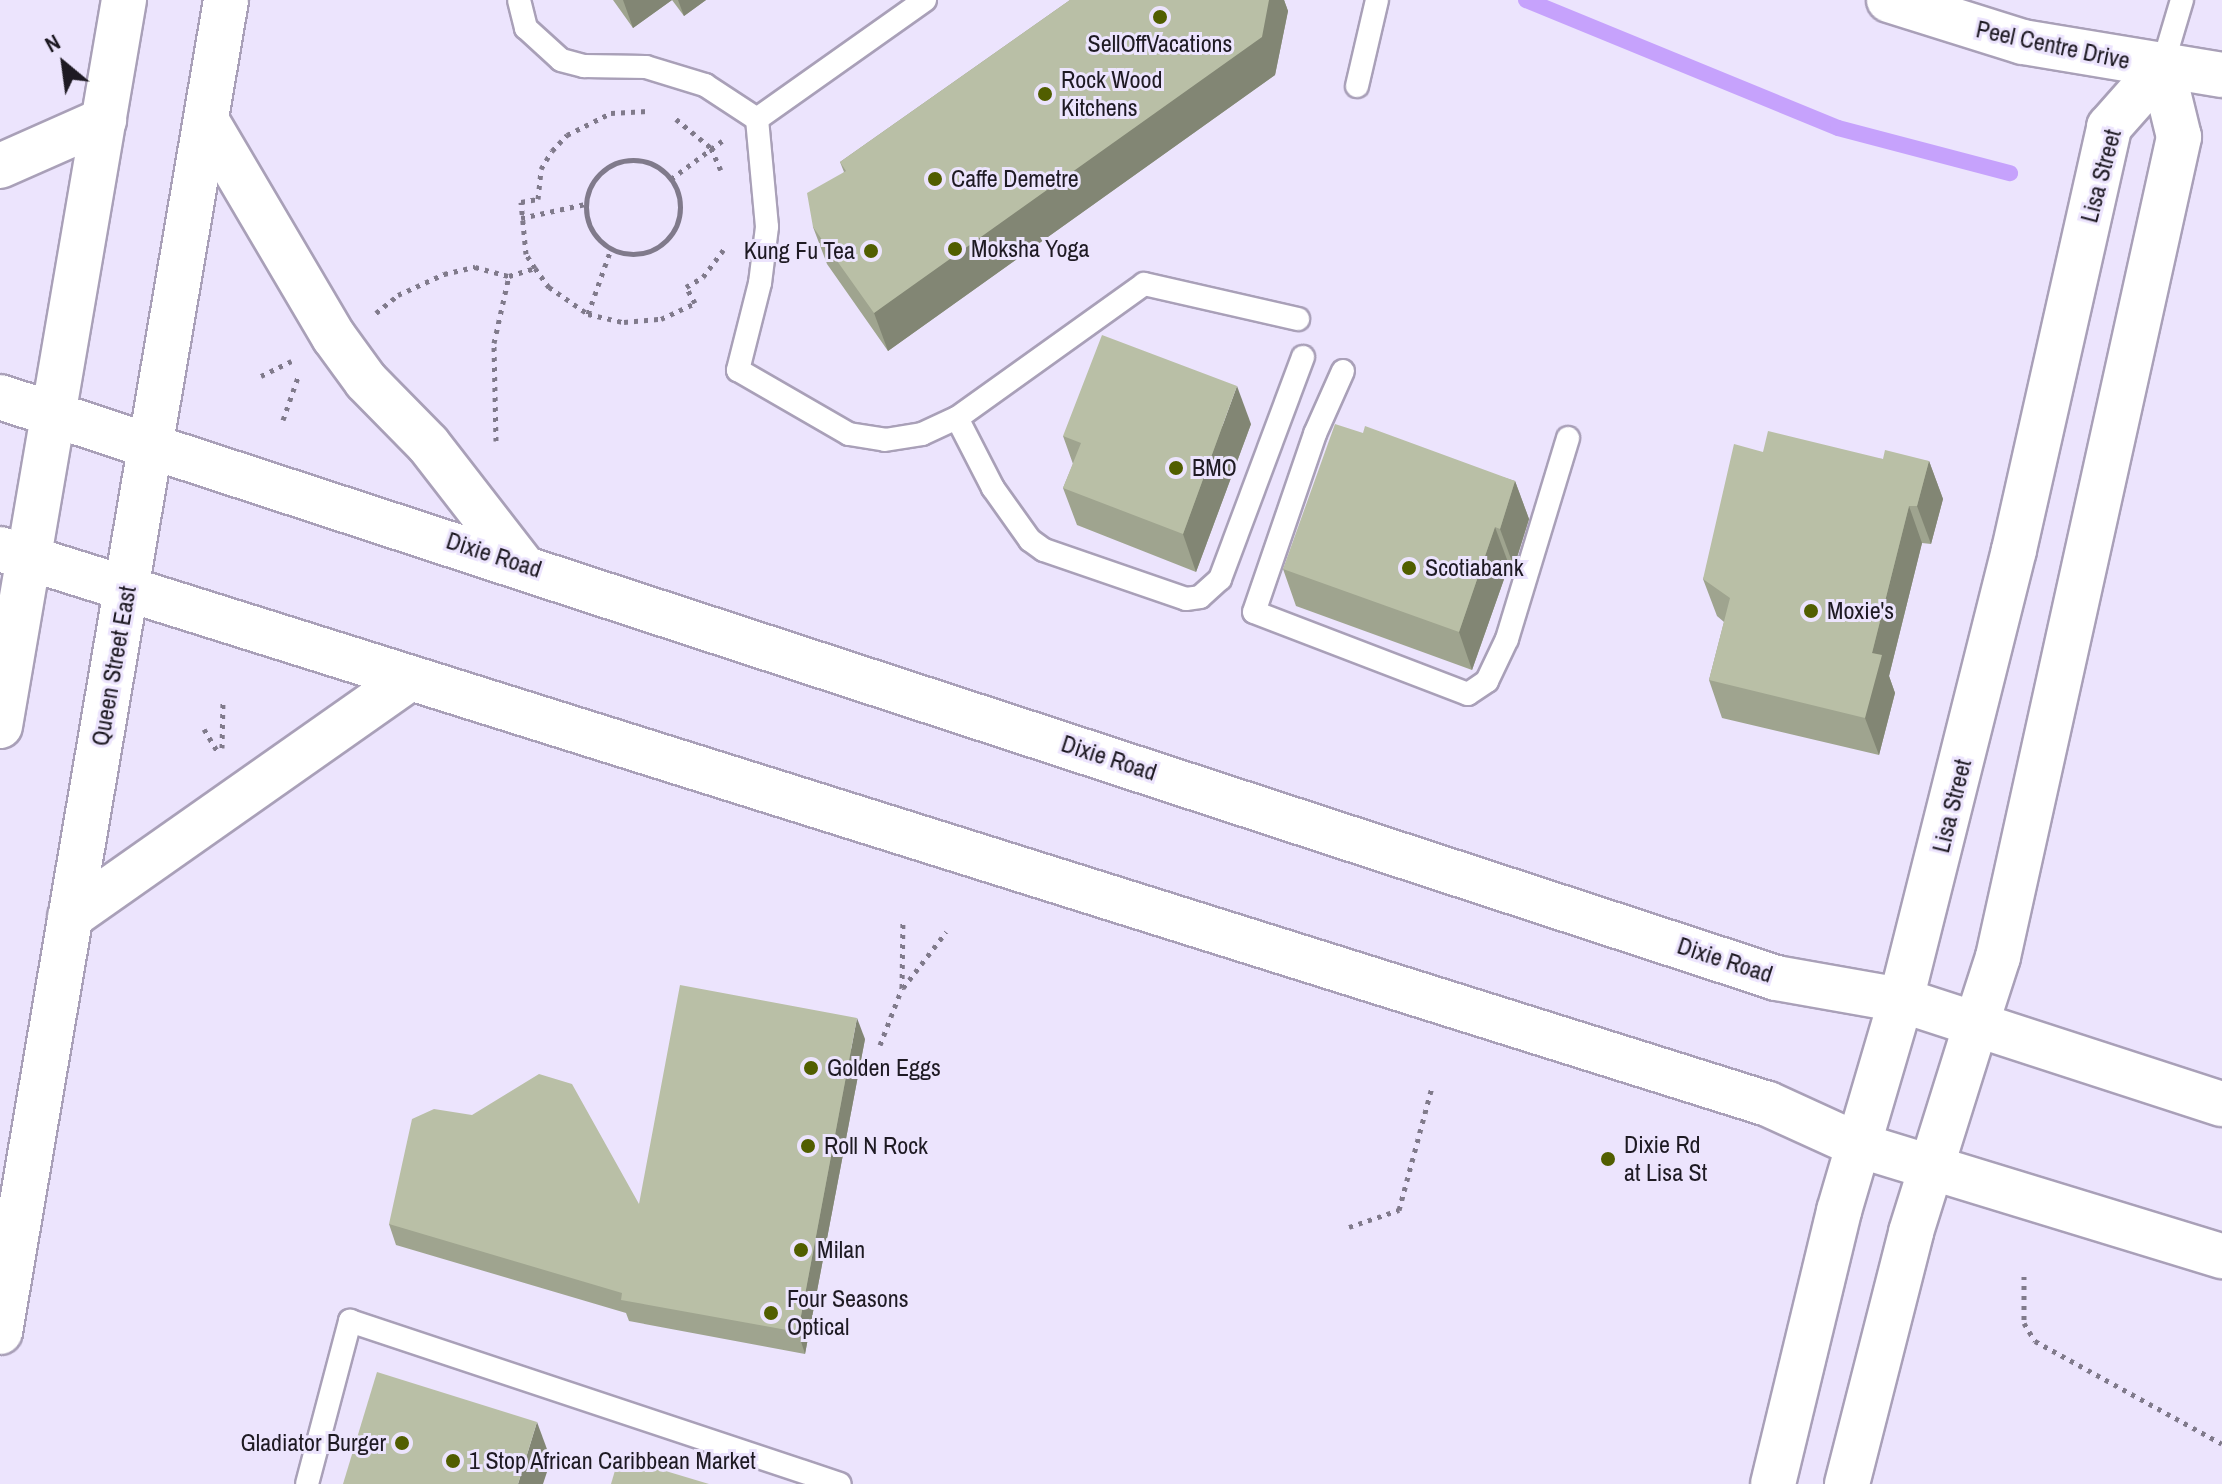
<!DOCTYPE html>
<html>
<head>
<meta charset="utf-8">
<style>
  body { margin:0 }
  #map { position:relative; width:2222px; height:1484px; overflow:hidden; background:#ece4fd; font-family:"Archivo Narrow",sans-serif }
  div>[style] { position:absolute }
  .stream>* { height:16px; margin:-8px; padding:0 8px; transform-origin:8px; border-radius:8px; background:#c6a2fc }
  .path>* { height:5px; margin-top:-2.5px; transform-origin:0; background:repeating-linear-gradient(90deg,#807a8b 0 4px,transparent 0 10px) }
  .path>.ring { margin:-2.5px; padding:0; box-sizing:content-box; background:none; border:5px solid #807a8b; border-radius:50% }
  .roads { filter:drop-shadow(2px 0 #a9a0b8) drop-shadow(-2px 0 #a9a0b8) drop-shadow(0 2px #a9a0b8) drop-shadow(0 -2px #a9a0b8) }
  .lane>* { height:22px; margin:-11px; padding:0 11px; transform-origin:11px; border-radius:11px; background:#fff }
  .street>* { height:44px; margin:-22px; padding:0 22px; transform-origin:22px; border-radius:22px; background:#fff }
  .secondary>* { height:44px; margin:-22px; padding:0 22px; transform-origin:22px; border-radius:22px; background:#fff }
  .primary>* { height:44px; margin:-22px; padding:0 22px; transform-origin:22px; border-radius:22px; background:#fff }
  .wall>* { inset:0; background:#9fa48f }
  .shaded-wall>* { inset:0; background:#828674 }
  .building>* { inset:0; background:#b9bfa6 }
  .dots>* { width:22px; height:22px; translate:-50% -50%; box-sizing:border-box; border:4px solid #ece4fd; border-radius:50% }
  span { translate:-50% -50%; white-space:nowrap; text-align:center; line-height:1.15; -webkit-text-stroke:6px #ece4fd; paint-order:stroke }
  .poi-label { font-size:24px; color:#1e1a23 }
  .left { translate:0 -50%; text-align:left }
  .right { translate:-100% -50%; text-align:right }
  .street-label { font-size:24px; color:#1e1a23 }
  .north { position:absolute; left:24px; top:24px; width:80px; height:80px; -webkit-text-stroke:6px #ece4fd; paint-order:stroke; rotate:331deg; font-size:22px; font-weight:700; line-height:32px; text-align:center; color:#1e1a23 }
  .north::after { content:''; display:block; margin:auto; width:28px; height:36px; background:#1e1a23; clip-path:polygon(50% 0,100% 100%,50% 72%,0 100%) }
</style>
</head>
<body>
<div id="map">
  <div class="stream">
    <div style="left:1526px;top:0;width:337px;rotate:22.3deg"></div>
    <div style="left:1838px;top:128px;width:178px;rotate:14.7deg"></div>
  </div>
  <div class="path">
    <div style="left:676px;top:119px;width:45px;rotate:39.6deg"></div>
    <div style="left:711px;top:148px;width:24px;rotate:66deg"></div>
    <div class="ring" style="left:586px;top:160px;width:89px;height:89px"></div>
    <div style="left:671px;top:179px;width:64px;rotate:-36.7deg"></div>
    <div style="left:521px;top:218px;width:66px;rotate:-12.2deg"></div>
    <div style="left:535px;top:268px;width:17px;rotate:-123deg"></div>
    <div style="left:526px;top:254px;width:52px;rotate:-95.5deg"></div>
    <div style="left:521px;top:202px;width:17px;rotate:-10deg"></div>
    <div style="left:538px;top:199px;width:30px;rotate:-84deg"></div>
    <div style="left:541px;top:169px;width:21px;rotate:-59deg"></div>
    <div style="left:552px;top:151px;width:22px;rotate:-47deg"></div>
    <div style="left:567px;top:135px;width:49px;rotate:-26.6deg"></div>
    <div style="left:611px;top:113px;width:37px;rotate:-3deg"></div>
    <div style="left:376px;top:313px;width:28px;rotate:-39deg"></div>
    <div style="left:398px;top:295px;width:51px;rotate:-24.5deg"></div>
    <div style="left:444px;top:274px;width:32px;rotate:-13deg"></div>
    <div style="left:475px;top:267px;width:35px;rotate:15deg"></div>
    <div style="left:509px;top:276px;width:27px;rotate:-17deg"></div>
    <div style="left:535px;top:268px;width:24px;rotate:54deg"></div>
    <div style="left:549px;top:287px;width:47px;rotate:34.7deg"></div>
    <div style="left:588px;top:314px;width:37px;rotate:13deg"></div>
    <div style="left:624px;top:322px;width:37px;rotate:-5deg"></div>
    <div style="left:661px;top:319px;width:38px;rotate:-25deg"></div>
    <div style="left:695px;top:303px;width:18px;rotate:-119deg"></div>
    <div style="left:686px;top:287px;width:20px;rotate:-30deg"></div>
    <div style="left:703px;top:277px;width:34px;rotate:-53deg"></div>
    <div style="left:588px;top:314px;width:69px;rotate:-70.5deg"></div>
    <div style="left:261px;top:376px;width:34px;rotate:-26deg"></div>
    <div style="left:283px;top:420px;width:49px;rotate:-70.8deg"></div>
    <div style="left:496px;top:441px;width:98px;rotate:-91.2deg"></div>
    <div style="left:494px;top:343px;width:69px;rotate:-77.4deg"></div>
    <div style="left:204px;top:729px;width:27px;rotate:59deg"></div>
    <div style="left:222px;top:748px;width:49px;rotate:-88.8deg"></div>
    <div style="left:903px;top:988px;width:71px;rotate:-52.5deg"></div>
    <div style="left:880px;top:1045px;width:61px;rotate:-68.9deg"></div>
    <div style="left:902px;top:988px;width:68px;rotate:-89.2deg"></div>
    <div style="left:1349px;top:1227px;width:53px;rotate:-18.8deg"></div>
    <div style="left:1399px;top:1210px;width:127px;rotate:-75deg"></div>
    <div style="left:2024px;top:1276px;width:47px;rotate:90deg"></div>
    <div style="left:2024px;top:1323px;width:21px;rotate:59deg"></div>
    <div style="left:2035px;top:1341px;width:213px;rotate:28.8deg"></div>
  </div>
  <div class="roads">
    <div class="lane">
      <div style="left:519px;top:0;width:29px;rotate:76deg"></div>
      <div style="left:526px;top:28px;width:47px;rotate:42.4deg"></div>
      <div style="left:561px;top:60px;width:24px;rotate:15deg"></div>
      <div style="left:584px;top:66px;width:62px;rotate:0.9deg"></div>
      <div style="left:646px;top:67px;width:62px;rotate:17deg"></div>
      <div style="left:705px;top:85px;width:62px;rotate:33.2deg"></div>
      <div style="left:925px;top:0;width:206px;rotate:144.7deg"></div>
      <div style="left:757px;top:119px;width:108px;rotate:84.7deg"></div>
      <div style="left:767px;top:227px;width:56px;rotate:97.1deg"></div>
      <div style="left:760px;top:283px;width:90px;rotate:104.2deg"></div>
      <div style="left:738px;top:370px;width:128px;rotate:30deg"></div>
      <div style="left:849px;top:434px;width:36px;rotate:9deg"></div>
      <div style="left:885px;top:440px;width:37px;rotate:-9deg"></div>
      <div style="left:922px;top:434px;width:38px;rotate:-25deg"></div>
      <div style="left:957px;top:418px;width:230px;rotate:-35.6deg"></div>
      <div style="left:1144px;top:284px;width:158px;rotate:12.8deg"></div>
      <div style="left:2162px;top:67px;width:70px;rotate:-73.4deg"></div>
      <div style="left:1357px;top:86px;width:88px;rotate:-76.9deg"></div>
      <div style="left:1343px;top:371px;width:69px;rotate:114deg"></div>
      <div style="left:1315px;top:434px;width:188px;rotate:108.9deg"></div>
      <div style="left:1254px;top:612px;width:229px;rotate:21deg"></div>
      <div style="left:1468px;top:694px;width:23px;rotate:-34deg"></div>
      <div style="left:1487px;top:681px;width:47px;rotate:-64.5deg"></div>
      <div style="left:1507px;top:639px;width:210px;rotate:-73.1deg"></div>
      <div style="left:957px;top:418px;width:79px;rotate:62.8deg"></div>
      <div style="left:993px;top:488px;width:64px;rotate:54.6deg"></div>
      <div style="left:1030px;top:540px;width:17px;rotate:36deg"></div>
      <div style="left:1044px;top:550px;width:150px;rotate:19deg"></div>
      <div style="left:1186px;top:599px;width:14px;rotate:-8deg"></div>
      <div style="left:1200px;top:597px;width:27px;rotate:-42deg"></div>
      <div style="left:1220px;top:579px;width:237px;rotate:-69.5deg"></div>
      <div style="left:307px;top:1484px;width:169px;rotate:-75.2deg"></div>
      <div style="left:350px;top:1321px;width:516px;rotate:18.4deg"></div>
    </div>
    <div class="street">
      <div style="left:1889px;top:0;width:140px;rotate:17.4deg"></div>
      <div style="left:2023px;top:42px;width:202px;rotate:9.4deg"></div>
      <div style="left:1901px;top:1000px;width:464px;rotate:-75.9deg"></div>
      <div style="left:2014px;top:550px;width:434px;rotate:-77.3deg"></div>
      <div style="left:2109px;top:127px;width:80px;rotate:-48.5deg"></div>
      <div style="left:1976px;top:1025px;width:71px;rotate:-72.1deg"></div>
      <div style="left:1998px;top:957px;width:840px;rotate:-77.55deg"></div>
      <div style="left:2179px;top:137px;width:72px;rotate:-103.7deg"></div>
    </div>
    <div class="secondary">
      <div style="left:0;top:397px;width:1869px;rotate:18.11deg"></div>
      <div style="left:1776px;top:978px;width:127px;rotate:10deg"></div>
      <div style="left:1901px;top:1000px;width:337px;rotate:18deg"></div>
      <div style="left:0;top:549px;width:1853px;rotate:17.43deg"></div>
      <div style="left:1768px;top:1104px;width:99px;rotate:24.5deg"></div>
      <div style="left:1858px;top:1145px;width:381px;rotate:17deg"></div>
      <div style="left:1773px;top:1484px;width:281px;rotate:-76.4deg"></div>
      <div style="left:1839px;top:1211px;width:220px;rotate:-73.6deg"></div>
      <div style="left:1847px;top:1484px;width:260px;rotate:-75.7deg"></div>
      <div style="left:1911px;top:1232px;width:217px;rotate:-72.6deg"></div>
    </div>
    <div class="primary">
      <div style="left:206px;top:120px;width:252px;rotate:59.5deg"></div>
      <div style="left:334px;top:337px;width:54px;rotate:54deg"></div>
      <div style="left:366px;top:381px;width:88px;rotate:45.5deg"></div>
      <div style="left:428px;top:444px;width:153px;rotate:52.2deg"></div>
      <div style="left:0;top:166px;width:114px;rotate:-23.9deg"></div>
      <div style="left:0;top:726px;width:737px;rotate:-80.31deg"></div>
      <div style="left:70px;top:917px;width:412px;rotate:-35.1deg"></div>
      <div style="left:0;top:1332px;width:1351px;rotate:-80.37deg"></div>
    </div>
  </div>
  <div class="wall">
    <div style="clip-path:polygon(613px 0,706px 0,684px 16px,672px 0,633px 28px)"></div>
    <div style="clip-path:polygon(1070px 0,1284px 0,1288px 11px,1275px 75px,888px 351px,827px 264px,813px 227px,844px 172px,840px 162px)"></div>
    <div style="clip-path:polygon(1251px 424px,1196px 572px,1077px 525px,1063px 488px,1073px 464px,1063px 436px)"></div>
    <div style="clip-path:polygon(1363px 433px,1515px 481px,1529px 519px,1514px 567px,1509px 565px,1472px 670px,1296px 606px,1283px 569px)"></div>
    <div style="clip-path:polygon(1763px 452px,1883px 459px,1929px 461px,1943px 499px,1931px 544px,1922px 543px,1889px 676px,1895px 693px,1879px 755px,1722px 718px,1709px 680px,1724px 622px,1717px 616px,1703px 579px)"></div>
    <div style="clip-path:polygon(865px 1039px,805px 1354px,629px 1321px,626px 1313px,396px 1245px,389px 1224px,639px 1204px)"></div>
  </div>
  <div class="shaded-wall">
    <div style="clip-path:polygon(623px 0,672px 0,633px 28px)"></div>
    <div style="clip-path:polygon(678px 0,706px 0,684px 16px)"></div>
    <div style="clip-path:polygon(1269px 0,1284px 0,1288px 11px,1275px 75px,888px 351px,874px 313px)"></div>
    <div style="clip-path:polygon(1237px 386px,1251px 424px,1196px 572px,1183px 534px)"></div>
    <div style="clip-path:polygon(1929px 461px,1943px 499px,1931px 544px,1917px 506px)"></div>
    <div style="clip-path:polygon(1515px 481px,1529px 519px,1514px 567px,1500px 529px)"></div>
    <div style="clip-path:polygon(1909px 506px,1922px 543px,1889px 676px,1895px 693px,1879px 755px,1865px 718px,1872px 653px)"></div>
    <div style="clip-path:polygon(1495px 527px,1509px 565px,1472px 670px,1459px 632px)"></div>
    <div style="clip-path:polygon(857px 1018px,865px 1039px,805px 1354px,798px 1332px)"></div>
    <div style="clip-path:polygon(537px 1422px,551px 1460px,543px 1484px,518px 1484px)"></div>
  </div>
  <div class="building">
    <div style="clip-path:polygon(1070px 0,1269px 0,1262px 37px,874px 313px,813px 227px,807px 193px,846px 171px,840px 162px)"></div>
    <div style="clip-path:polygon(1102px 335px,1237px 386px,1183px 534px,1063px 488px,1081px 443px,1063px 436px)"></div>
    <div style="clip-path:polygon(1335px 424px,1363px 433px,1365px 426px,1515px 481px,1500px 529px,1495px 527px,1459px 632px,1283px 569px)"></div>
    <div style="clip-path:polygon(1768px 431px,1883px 459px,1885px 450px,1929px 461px,1917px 506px,1909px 506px,1872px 653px,1882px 655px,1865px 718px,1709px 680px,1730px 598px,1703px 579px,1734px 444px,1763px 452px)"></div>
    <div style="clip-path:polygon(680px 985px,857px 1018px,798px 1332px,621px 1300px,622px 1293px,389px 1224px,412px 1119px,434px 1109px,472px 1115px,539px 1074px,572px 1084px,639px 1204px)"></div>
    <div style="clip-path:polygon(377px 1372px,537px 1422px,518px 1484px,343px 1484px)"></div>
    <div style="clip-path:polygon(619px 1457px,709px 1484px,611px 1484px)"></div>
  </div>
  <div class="dots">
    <div style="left:1160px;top:17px;background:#515e00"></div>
    <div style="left:1045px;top:94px;background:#515e00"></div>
    <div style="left:935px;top:179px;background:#515e00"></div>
    <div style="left:955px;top:249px;background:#515e00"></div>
    <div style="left:871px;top:251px;background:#515e00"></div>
    <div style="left:1176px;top:468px;background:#515e00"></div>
    <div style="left:1409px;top:568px;background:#515e00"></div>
    <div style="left:1811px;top:611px;background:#515e00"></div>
    <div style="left:811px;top:1068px;background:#515e00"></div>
    <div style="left:808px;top:1146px;background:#515e00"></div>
    <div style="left:1608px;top:1159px;background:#515e00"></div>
    <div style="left:801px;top:1250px;background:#515e00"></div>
    <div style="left:771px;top:1313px;background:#515e00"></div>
    <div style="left:402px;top:1443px;background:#515e00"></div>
    <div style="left:453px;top:1461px;background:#515e00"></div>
  </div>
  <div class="poi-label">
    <span style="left:1160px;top:44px">SellOffVacations</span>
    <span class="left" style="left:1061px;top:94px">Rock Wood<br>Kitchens</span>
    <span class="left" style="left:951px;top:179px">Caffe Demetre</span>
    <span class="left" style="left:971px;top:249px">Moksha Yoga</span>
    <span class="right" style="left:855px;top:251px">Kung Fu Tea</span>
    <span class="left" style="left:1192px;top:468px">BMO</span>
    <span class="left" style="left:1425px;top:568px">Scotiabank</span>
    <span class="left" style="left:1827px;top:611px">Moxie's</span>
    <span class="left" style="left:827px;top:1068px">Golden Eggs</span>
    <span class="left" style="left:1624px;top:1159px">Dixie Rd<br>at Lisa St</span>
    <span class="left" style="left:824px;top:1146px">Roll N Rock</span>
    <span class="left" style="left:817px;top:1250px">Milan</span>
    <span class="left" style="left:787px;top:1313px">Four Seasons<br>Optical</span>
    <span class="right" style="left:386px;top:1443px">Gladiator Burger</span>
    <span class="left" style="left:469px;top:1461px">1 Stop African Caribbean Market</span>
  </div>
  <div class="street-label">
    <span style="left:2053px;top:45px;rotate:12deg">Peel Centre Drive</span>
    <span style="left:2101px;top:176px;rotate:-75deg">Lisa Street</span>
    <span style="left:494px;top:555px;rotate:18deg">Dixie Road</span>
    <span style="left:114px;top:666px;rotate:-80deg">Queen Street East</span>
    <span style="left:1109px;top:758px;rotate:18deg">Dixie Road</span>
    <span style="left:1952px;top:806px;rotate:-76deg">Lisa Street</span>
    <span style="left:1725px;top:960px;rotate:18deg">Dixie Road</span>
  </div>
  <div class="north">N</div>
</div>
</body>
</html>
